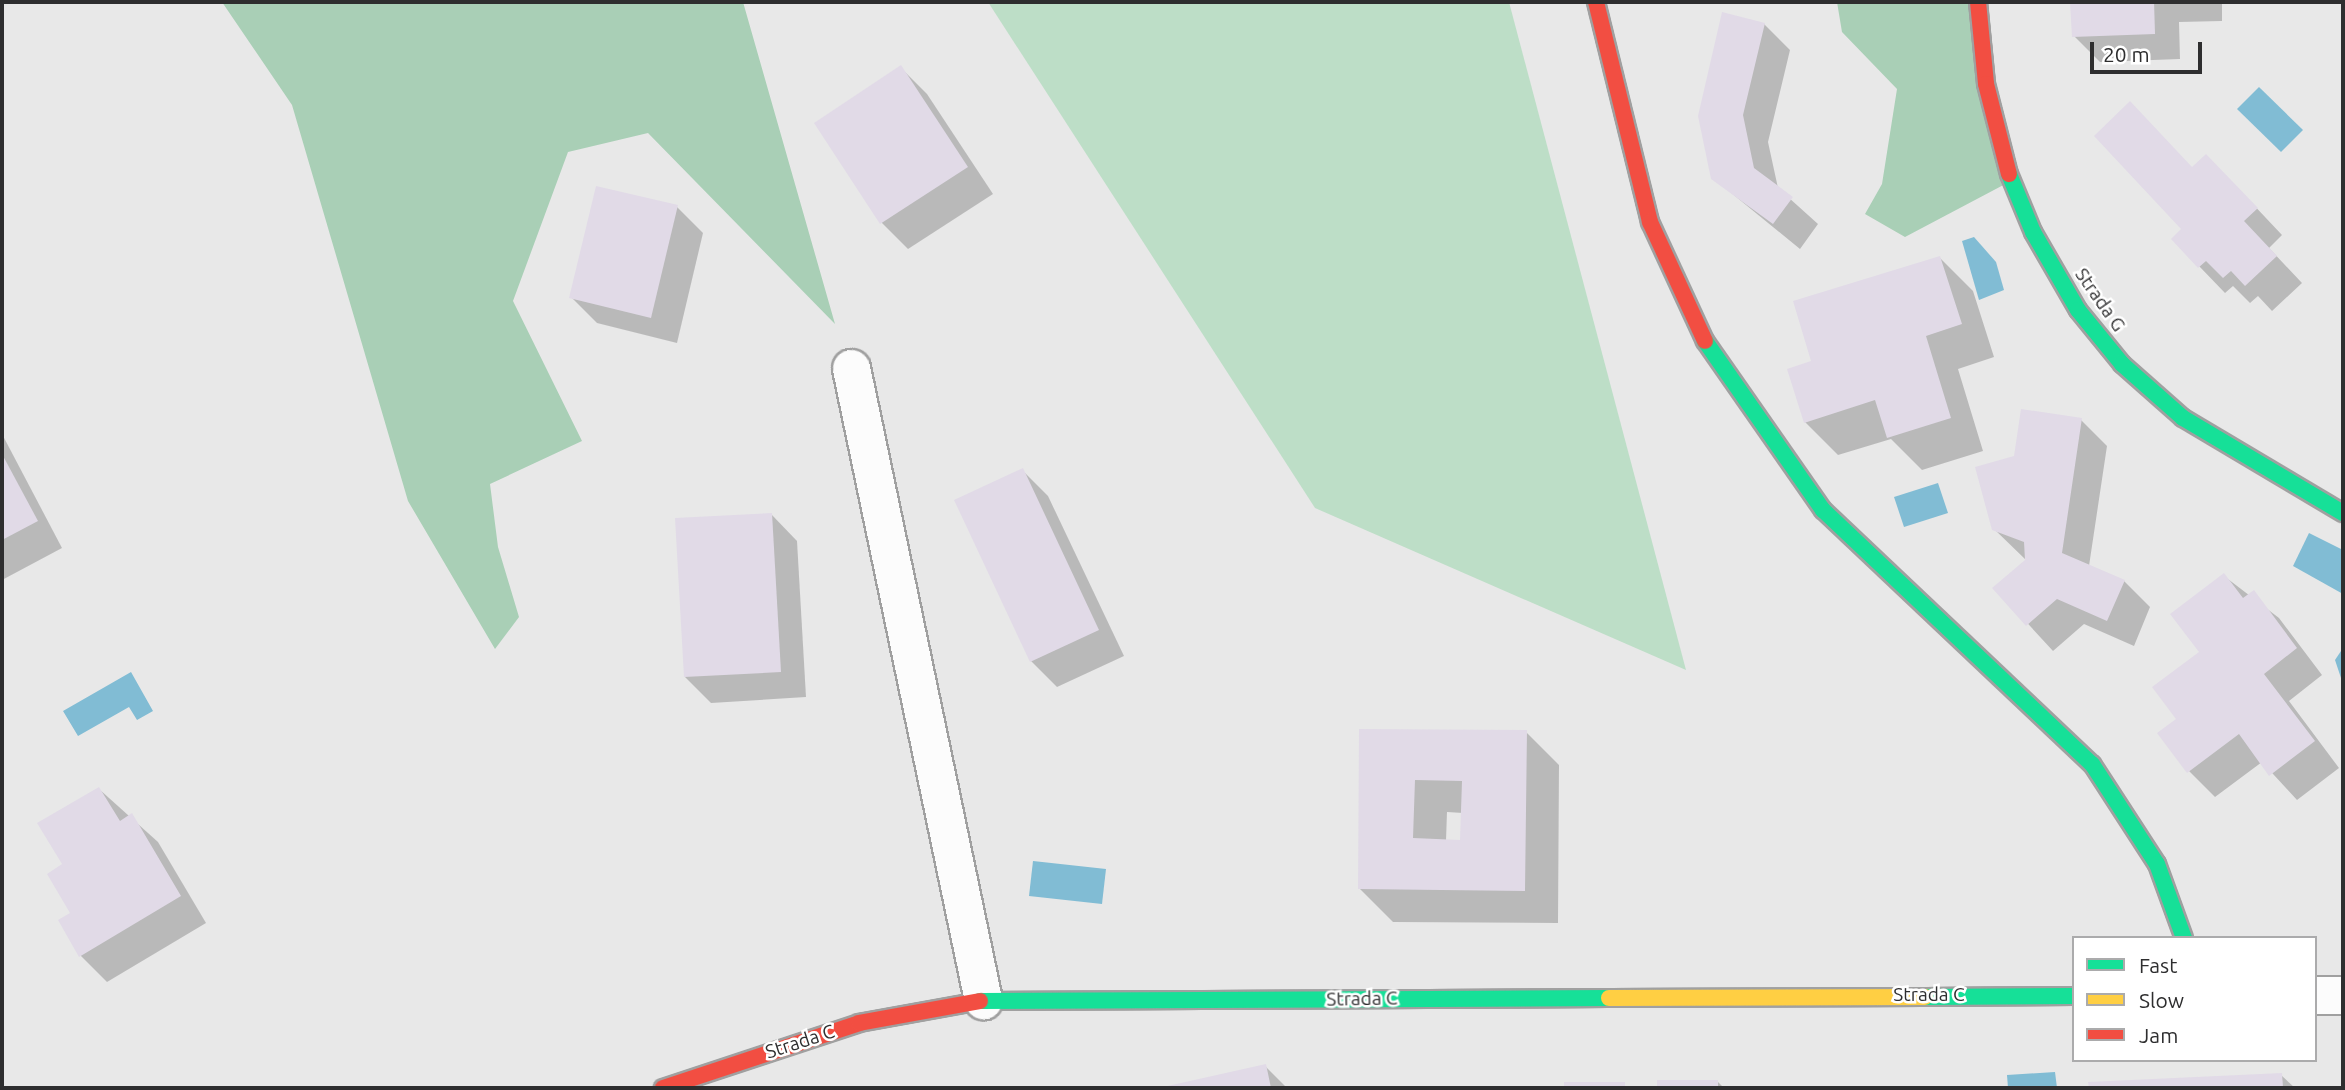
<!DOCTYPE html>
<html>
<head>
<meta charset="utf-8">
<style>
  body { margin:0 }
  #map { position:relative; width:2345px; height:1090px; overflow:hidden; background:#e8e8e8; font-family:Ubuntu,sans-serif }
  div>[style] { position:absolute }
  .green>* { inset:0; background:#bddec7 }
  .forest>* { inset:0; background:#a9cfb6 }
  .water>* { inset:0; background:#81bcd4 }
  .shadow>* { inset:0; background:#0003 }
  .building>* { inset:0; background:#e1dae7 }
  .roads { filter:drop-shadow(2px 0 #a0a0a0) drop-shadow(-2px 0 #a0a0a0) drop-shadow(0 2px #a0a0a0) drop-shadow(0 -2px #a0a0a0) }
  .street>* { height:37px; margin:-18.5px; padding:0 18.5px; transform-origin:18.5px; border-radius:18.5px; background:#fcfcfc }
  .fast>* { height:16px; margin:-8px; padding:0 8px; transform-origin:8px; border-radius:8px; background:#16e098 }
  .slow>* { height:16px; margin:-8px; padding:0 8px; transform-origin:8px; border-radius:8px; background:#ffcf43 }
  .jam>* { height:16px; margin:-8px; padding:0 8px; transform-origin:8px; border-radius:8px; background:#f24e42 }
  span { translate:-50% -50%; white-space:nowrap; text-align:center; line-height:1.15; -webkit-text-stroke:5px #fff; paint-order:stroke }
  .street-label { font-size:19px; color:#2e2e2f }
  .frame { position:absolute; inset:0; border:4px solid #2e2e2f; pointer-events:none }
  .legend { position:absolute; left:2072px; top:936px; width:245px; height:126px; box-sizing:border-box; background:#fff; border:2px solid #ababac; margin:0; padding:9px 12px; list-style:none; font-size:21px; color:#2e2e2f }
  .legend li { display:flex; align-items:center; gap:14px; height:35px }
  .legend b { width:35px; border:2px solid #ababac }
  .scale { position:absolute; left:2090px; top:42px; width:112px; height:32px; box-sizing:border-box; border:4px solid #2e2e2f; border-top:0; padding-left:9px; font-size:21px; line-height:24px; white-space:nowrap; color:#2e2e2f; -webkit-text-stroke:5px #fff; paint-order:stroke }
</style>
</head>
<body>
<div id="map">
  <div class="green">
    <div style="clip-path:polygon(988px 2px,1509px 2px,1686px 670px,1315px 508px)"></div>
  </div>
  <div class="forest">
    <div style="clip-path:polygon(222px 2px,743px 2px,835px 324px,648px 133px,568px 152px,513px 301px,582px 441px,490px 484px,498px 547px,519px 617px,495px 649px,408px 501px,292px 105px)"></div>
    <div style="clip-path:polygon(1837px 2px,1978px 2px,2011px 181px,1905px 237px,1865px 214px,1882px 184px,1897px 89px,1842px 32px)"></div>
  </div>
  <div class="water">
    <div style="clip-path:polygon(2259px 87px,2303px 130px,2281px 152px,2237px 109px)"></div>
    <div style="clip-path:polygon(1974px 237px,1996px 262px,2004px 290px,1979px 300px,1962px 241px)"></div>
    <div style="clip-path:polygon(1938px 483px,1948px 513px,1904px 527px,1894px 497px)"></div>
    <div style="clip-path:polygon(2309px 533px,2343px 550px,2343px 594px,2293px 566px)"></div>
    <div style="clip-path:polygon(2343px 648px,2343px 684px,2335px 660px)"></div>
    <div style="clip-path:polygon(131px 672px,153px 711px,137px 720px,129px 707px,78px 736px,63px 711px)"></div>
    <div style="clip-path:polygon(1033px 861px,1106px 869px,1102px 904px,1029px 896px)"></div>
    <div style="clip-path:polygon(2055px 1072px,2057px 1088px,2008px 1088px,2007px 1075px)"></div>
  </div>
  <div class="shadow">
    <div style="clip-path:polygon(2072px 2px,2222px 2px,2222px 21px,2179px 22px,2180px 59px,2100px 62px,2074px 36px)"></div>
    <div style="clip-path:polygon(1764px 24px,1790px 50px,1768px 142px,1778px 188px,1818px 224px,1800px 249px,1713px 178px)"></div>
    <div style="clip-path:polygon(901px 68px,927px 94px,993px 194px,908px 249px,882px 223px,817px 123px)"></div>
    <div style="clip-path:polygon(2232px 182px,2282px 235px,2269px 248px,2302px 283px,2272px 311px,2258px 296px,2250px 303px,2233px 286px,2225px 293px,2173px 239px)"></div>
    <div style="clip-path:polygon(677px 207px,703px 233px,677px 343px,597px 323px,571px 297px)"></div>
    <div style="clip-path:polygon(1940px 258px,1973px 291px,1994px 357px,1958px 369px,1983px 451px,1922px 470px,1891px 439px,1838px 455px,1805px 422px,1813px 362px)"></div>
    <div style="clip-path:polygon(2081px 420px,2107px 446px,2089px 566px,2124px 581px,2150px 607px,2134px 646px,2084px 624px,2053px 651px,1995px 588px,2026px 560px,1994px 529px,2015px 458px)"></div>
    <div style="clip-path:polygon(2px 434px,62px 548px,2px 580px)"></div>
    <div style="clip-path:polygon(1022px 470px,1048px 496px,1124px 656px,1057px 687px,1031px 661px)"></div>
    <div style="clip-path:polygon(771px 514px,797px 541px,806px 697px,711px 703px,685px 677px)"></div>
    <div style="clip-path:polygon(2224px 576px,2279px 618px,2322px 675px,2289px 701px,2339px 768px,2297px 800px,2262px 762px,2215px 797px,2189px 771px,2179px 719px)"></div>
    <div style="clip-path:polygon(evenodd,1361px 731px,1526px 732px,1559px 765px,1558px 923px,1393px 922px,1360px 889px,1361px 731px,1447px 812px,1463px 813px,1462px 842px,1446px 841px,1447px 812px)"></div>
    <div style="clip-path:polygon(99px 789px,158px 842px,206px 923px,107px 982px,81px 956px,64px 865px)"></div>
    <div style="clip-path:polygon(1265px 1066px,1287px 1088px,1166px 1088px)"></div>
    <div style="clip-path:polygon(2281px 1075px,2295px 1088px,2090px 1088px,2090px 1084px)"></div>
    <div style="clip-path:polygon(1658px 1082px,1718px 1082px,1724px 1088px,1658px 1088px)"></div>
  </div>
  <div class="building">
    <div style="clip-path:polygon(2070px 2px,2154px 2px,2155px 34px,2072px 37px)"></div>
    <div style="clip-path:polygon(1722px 12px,1765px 23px,1743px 115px,1754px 168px,1793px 197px,1773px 224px,1711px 179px,1698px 116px)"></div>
    <div style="clip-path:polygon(901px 65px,968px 167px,880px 224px,814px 123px)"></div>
    <div style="clip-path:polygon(2130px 101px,2192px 167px,2206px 154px,2258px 208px,2244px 221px,2277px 256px,2245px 286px,2231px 271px,2223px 278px,2206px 261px,2198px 268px,2171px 239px,2181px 229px,2094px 136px)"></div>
    <div style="clip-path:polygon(596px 186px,678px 205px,651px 318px,569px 298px)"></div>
    <div style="clip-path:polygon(1940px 256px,1962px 324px,1926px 336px,1951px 418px,1887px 438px,1875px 400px,1804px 423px,1787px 369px,1811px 361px,1793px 301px)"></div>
    <div style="clip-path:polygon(2021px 409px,2082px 418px,2062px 553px,2125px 580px,2107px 621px,2057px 599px,2026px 626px,1992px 588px,2025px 560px,2024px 542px,1992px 530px,1975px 467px,2014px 456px)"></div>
    <div style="clip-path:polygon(2px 454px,38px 521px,2px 540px)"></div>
    <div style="clip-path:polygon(1023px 468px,1099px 630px,1030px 662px,954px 500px)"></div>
    <div style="clip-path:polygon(772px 513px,781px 672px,684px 677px,675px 518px)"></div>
    <div style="clip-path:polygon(2224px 573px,2243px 598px,2254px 590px,2297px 648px,2264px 674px,2315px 741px,2269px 776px,2239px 734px,2187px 773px,2157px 733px,2176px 719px,2152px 687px,2199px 652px,2170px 614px)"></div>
    <div style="clip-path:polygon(evenodd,1359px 729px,1527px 730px,1525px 891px,1358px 889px,1359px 729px,1415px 780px,1462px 781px,1460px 840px,1413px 838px,1415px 780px)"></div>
    <div style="clip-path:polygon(99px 787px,120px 821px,132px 813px,181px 896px,79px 957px,58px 920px,70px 913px,47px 874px,62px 864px,37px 823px)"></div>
    <div style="clip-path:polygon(1266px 1064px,1271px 1088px,1163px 1088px,1163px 1087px)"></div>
    <div style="clip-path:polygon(2282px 1073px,2283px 1088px,2089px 1088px,2088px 1082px)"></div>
    <div style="clip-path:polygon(1657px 1080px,1718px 1080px,1718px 1088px,1657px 1088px)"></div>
    <div style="clip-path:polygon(1564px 1082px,1625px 1082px,1625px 1088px,1564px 1088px)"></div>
  </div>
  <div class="roads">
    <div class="street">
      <div style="left:851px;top:368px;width:646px;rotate:78.2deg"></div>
      <div style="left:2315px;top:995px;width:28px"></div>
    </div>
    <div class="fast">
      <div style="left:2009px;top:174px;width:63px;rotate:67.5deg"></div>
      <div style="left:2033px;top:232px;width:90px;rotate:60deg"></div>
      <div style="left:2078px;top:310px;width:70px;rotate:50.8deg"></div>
      <div style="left:2122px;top:364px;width:81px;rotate:41.5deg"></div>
      <div style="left:2183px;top:418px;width:186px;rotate:30.7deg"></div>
      <div style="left:1705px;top:341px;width:206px;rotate:55.1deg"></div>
      <div style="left:1823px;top:510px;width:370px;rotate:43.4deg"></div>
      <div style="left:2092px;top:764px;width:119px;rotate:57deg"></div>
      <div style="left:2157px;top:864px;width:79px;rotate:70deg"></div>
      <div style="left:1925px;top:997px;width:149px;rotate:-0.4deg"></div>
      <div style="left:980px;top:1001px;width:629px;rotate:-0.27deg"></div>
    </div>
    <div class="slow">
      <div style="left:1609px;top:998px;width:316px;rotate:-0.2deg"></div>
    </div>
    <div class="jam">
      <div style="left:1596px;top:2px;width:227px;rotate:76.2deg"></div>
      <div style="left:1650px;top:222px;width:131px;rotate:65.2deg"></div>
      <div style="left:1978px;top:2px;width:82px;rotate:84.4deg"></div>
      <div style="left:1986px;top:84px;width:93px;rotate:75.7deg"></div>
      <div style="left:663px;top:1088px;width:206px;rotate:-18.3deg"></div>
      <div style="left:859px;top:1023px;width:123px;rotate:-10.3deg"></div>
    </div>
  </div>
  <div class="street-label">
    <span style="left:2100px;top:300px;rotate:55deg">Strada G</span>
    <span style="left:1929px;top:995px">Strada C</span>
    <span style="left:1362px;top:999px;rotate:-1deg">Strada C</span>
    <span style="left:800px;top:1042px;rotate:-18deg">Strada C</span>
  </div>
  <div class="frame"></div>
  <ul class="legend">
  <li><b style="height:9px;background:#16e098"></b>Fast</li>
  <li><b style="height:9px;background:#ffcf43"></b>Slow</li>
  <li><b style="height:9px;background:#f24e42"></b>Jam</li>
  </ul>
  <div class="scale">20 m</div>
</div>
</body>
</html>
